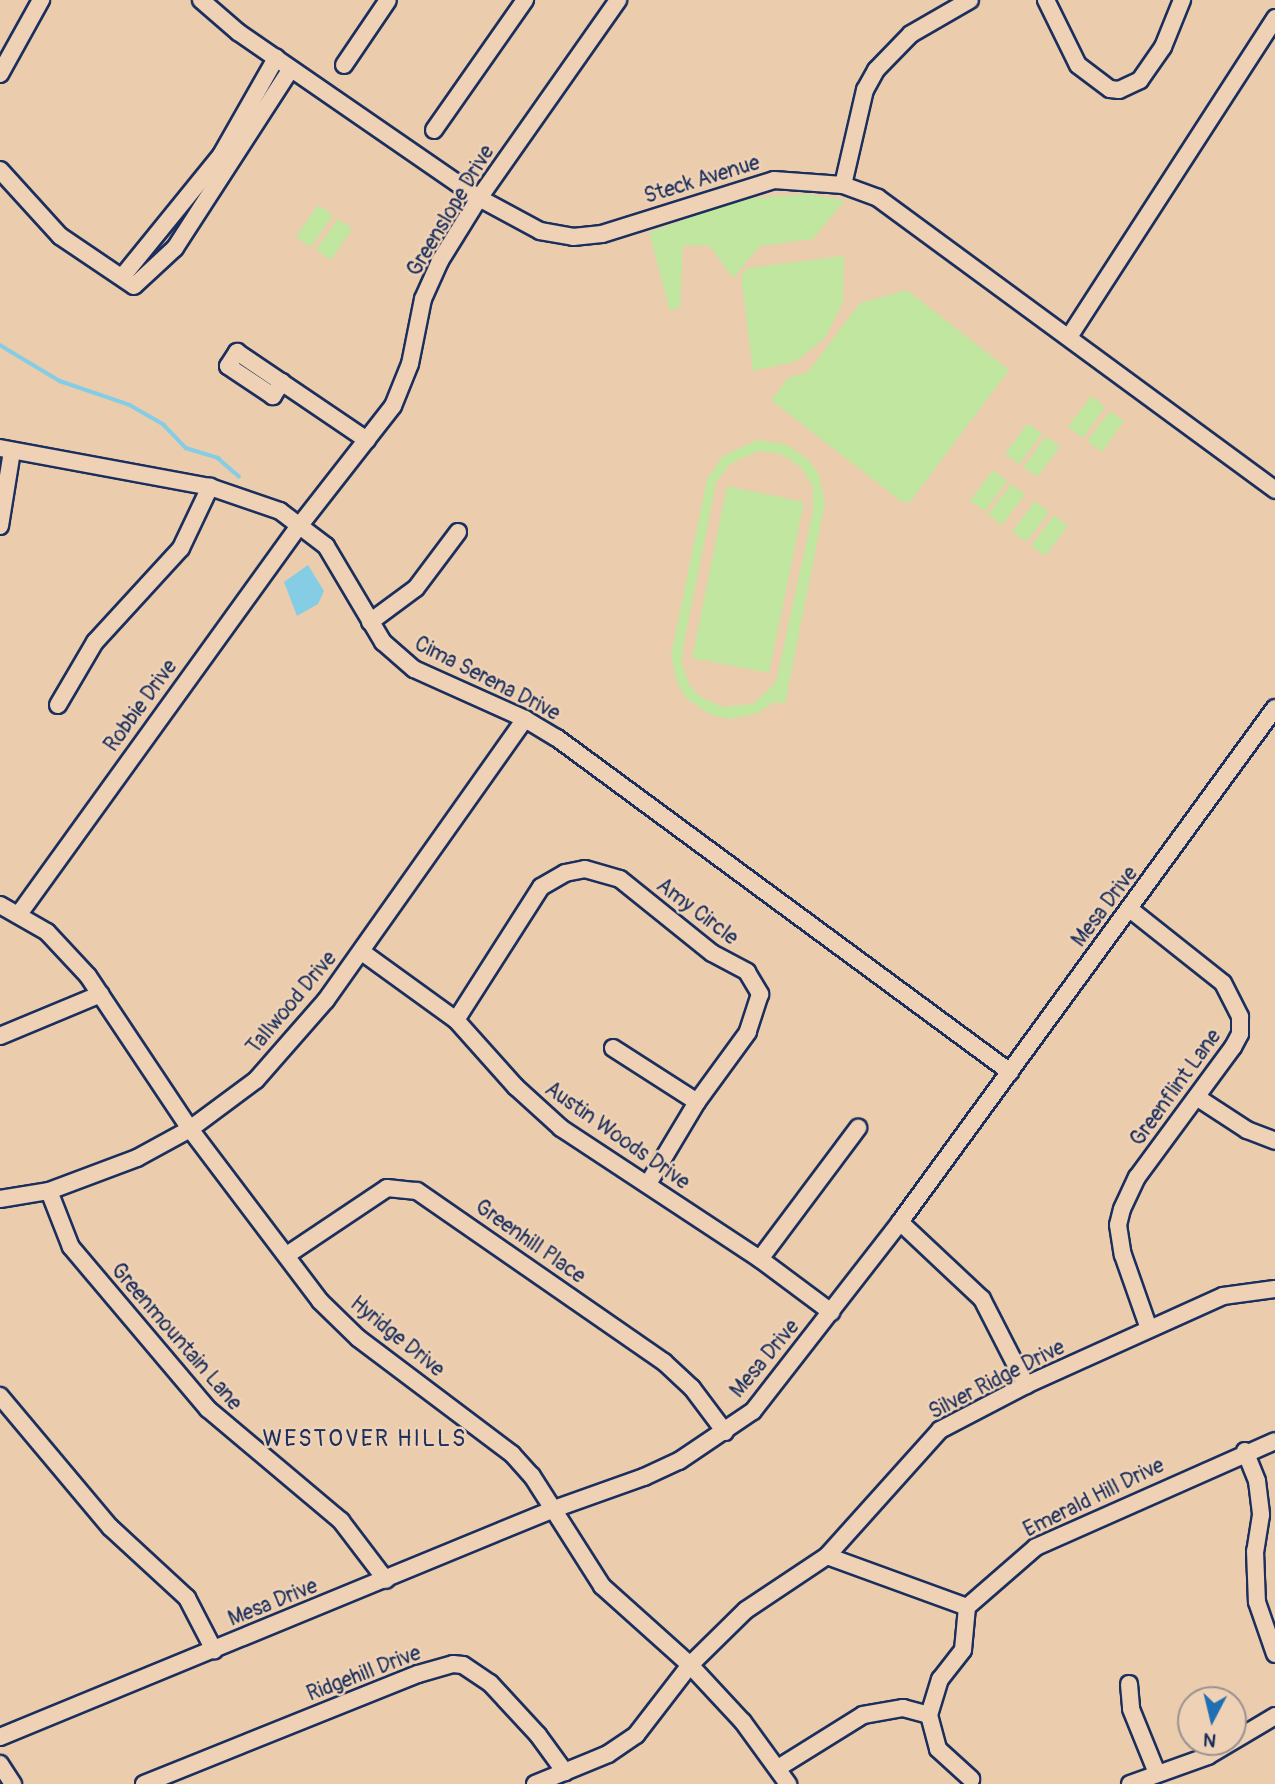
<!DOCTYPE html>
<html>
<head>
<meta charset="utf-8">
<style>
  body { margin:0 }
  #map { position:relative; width:1275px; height:1784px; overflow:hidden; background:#ebccad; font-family:Pangolin,sans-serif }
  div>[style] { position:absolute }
  .green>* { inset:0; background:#c0e6a0 }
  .water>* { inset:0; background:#84cde5 }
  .stream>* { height:3.5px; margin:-1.75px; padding:0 1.75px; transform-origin:1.75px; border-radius:1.75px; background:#84cde5 }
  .roads { filter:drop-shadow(2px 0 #1b2f5e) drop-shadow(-2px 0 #1b2f5e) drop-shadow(0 2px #1b2f5e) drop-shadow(0 -2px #1b2f5e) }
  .minor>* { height:16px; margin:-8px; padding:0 8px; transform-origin:8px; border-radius:8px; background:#efd2b5 }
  span { translate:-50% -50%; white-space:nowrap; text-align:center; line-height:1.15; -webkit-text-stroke:5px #efd2b5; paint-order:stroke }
  .street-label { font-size:21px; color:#1b2f5e }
  .neighbourhood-label { font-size:23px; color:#1b2f5e; letter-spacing:2px }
  .north { position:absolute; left:1177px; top:1686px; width:70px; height:70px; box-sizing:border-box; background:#efd2b5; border:2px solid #9a9192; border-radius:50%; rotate:187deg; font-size:19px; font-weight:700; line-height:28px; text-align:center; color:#1b2f5e }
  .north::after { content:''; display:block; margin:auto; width:24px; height:32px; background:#1f6fb2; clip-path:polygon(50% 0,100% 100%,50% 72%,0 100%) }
</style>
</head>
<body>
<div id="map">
  <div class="green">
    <div style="clip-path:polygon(806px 194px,845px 200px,813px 239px,760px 246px,733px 278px,710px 246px,683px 245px,680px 307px,670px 311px,649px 232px,743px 199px)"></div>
    <div style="clip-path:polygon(318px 205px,333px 215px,311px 247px,296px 237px)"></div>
    <div style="clip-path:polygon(338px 219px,352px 229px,331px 260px,316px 250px)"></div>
    <div style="clip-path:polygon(844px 256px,843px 302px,825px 338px,797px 361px,753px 371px,741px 276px,747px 268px)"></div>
    <div style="clip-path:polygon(907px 290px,1009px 370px,910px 502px,902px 502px,771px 400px,788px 378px,808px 372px,860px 303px)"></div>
    <div style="clip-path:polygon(1091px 396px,1105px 407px,1083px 438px,1068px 427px)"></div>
    <div style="clip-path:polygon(1110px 411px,1124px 421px,1102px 452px,1087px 441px)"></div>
    <div style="clip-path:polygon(1028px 423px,1042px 434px,1019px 464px,1005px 454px)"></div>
    <div style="clip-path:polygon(1046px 436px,1060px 447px,1037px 477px,1023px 467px)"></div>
    <div style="clip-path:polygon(evenodd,757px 440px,785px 444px,809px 460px,819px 475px,825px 503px,785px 704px,774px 702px,758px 713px,730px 719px,711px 715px,687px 699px,677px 683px,671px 655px,707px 479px,723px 456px,757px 440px,758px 451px,781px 454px,801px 467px,813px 487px,813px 511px,776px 682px,753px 704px,722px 707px,701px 697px,690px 686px,682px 664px,683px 648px,716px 483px,730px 464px,758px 451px)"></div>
    <div style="clip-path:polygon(993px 470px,1007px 481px,985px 511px,970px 501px)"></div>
    <div style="clip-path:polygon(1011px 484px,1025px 494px,1002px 525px,988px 514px)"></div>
    <div style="clip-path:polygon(727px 486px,804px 502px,769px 673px,692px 658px)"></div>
    <div style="clip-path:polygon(1035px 501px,1049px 512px,1026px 542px,1012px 532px)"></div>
    <div style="clip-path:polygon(1054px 515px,1068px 526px,1045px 556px,1031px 546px)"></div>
  </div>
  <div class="water">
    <div style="clip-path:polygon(308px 565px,324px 591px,318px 604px,297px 616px,284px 582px)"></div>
  </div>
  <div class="stream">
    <div style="left:0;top:345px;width:70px;rotate:31deg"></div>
    <div style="left:60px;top:381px;width:74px;rotate:18.9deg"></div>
    <div style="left:130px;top:405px;width:39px;rotate:30deg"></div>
    <div style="left:164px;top:425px;width:32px;rotate:46deg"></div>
    <div style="left:186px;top:448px;width:34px;rotate:17deg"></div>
    <div style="left:218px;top:458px;width:28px;rotate:41deg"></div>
  </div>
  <div class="roads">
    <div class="minor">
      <div style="left:201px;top:0;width:49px;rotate:40.9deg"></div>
      <div style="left:238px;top:32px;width:293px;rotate:34.6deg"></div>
      <div style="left:479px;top:198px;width:69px;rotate:28.4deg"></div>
      <div style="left:540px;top:231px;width:34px;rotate:10deg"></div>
      <div style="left:573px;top:237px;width:29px;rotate:-6deg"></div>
      <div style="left:602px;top:234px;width:180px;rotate:-17.4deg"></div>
      <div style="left:774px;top:180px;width:69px;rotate:4.1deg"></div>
      <div style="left:843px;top:185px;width:37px;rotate:20deg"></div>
      <div style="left:878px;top:198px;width:493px;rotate:36.3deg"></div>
      <div style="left:1046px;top:0;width:72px;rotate:63.8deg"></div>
      <div style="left:1078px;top:65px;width:40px;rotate:37deg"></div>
      <div style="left:1110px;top:89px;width:9px;rotate:6deg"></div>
      <div style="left:1119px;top:90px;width:23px;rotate:-25deg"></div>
      <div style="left:1140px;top:80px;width:40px;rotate:-55.1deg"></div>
      <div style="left:1163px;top:47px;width:51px;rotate:-68deg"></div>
      <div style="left:344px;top:65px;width:78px;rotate:-55.9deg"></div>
      <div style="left:0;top:74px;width:85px;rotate:-61deg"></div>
      <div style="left:434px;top:130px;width:159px;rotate:-55deg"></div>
      <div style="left:0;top:170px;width:89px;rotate:47.7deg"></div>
      <div style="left:60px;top:236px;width:89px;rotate:34deg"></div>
      <div style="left:134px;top:286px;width:56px;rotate:-42.8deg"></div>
      <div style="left:175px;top:248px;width:213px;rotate:-57.1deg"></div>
      <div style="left:843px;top:185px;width:98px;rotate:-77deg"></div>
      <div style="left:865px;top:90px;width:23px;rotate:-61deg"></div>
      <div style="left:876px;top:70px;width:50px;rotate:-45.8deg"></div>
      <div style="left:911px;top:34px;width:68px;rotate:-30deg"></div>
      <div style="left:122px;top:277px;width:157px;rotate:-50.9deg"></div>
      <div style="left:221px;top:155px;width:112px;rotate:-60.4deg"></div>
      <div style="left:1069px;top:337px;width:380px;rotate:-57.1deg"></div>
      <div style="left:282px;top:382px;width:17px;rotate:123deg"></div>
      <div style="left:273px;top:396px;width:54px;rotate:-146.3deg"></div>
      <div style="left:228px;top:366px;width:17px;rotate:-57deg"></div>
      <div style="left:237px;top:352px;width:157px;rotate:34.1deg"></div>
      <div style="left:0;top:448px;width:214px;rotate:10.5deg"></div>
      <div style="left:210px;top:487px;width:74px;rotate:18.9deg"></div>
      <div style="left:280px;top:511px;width:58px;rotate:37.3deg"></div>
      <div style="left:326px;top:546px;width:112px;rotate:59.3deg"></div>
      <div style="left:383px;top:642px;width:41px;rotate:41.1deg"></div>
      <div style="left:414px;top:669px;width:122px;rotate:24.2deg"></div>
      <div style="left:525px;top:719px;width:37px;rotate:31deg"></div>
      <div style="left:557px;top:738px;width:563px;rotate:36.4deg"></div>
      <div style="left:0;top:526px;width:76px;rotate:-80.9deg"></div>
      <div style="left:370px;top:622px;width:57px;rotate:-36.5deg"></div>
      <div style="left:416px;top:588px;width:70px;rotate:-53.1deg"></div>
      <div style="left:58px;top:705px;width:73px;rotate:-59.6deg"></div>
      <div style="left:95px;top:642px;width:127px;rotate:-47.5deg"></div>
      <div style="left:181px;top:548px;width:68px;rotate:-64.6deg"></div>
      <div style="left:0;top:905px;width:54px;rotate:29.9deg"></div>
      <div style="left:47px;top:932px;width:60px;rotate:47deg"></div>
      <div style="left:88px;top:976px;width:184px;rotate:56.3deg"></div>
      <div style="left:190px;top:1129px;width:216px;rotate:52.9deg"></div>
      <div style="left:320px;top:1301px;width:53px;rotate:44.2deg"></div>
      <div style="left:358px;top:1338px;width:193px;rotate:37deg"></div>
      <div style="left:512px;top:1454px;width:30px;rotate:48deg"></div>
      <div style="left:532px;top:1476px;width:130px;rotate:57.5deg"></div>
      <div style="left:602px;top:1586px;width:118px;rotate:41.9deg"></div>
      <div style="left:690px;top:1665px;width:78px;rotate:47.1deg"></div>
      <div style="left:743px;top:1722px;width:77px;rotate:54deg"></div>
      <div style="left:1131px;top:910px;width:117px;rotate:38.4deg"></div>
      <div style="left:1223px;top:983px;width:38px;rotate:63deg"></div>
      <div style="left:1240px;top:1017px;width:17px;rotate:90deg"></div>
      <div style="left:1240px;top:1034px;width:15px;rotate:118deg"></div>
      <div style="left:1233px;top:1047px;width:162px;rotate:126.4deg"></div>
      <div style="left:1137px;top:1177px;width:35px;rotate:115deg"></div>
      <div style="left:1122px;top:1209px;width:16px;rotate:104deg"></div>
      <div style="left:1118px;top:1225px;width:30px;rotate:81deg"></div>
      <div style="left:1123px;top:1255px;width:78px;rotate:70.6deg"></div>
      <div style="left:19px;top:914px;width:480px;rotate:-54.2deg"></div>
      <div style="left:300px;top:525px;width:151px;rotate:-52deg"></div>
      <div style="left:393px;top:406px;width:45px;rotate:-68deg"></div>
      <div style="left:410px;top:364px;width:66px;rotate:-78.7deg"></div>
      <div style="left:423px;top:299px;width:42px;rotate:-65.9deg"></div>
      <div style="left:440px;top:261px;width:74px;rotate:-58.2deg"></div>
      <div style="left:479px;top:198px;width:242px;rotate:-54.9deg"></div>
      <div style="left:362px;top:952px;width:116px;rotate:35.9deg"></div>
      <div style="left:456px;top:1020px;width:90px;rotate:48.2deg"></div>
      <div style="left:516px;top:1087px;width:61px;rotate:42.3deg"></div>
      <div style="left:561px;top:1128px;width:238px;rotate:33.4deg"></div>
      <div style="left:760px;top:1259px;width:89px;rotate:36.7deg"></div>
      <div style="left:456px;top:1020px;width:158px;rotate:-57.4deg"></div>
      <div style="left:541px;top:887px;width:28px;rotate:-30deg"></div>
      <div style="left:565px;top:873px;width:20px;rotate:-11deg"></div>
      <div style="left:585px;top:869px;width:36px;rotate:16deg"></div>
      <div style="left:620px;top:879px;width:118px;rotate:38.8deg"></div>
      <div style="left:712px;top:953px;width:40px;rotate:28deg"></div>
      <div style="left:747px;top:972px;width:26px;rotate:59deg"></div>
      <div style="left:760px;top:994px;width:40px;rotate:108deg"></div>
      <div style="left:748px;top:1032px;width:87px;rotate:126.1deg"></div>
      <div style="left:697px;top:1102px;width:96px;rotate:120.9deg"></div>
      <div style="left:0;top:1036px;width:109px;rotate:-22.6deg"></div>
      <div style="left:613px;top:1048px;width:100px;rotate:32.7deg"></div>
      <div style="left:1198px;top:1098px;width:59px;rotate:33.1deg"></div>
      <div style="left:1247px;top:1130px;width:30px;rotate:21deg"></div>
      <div style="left:49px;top:1191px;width:60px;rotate:68.6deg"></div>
      <div style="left:71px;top:1247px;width:212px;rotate:49.8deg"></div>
      <div style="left:208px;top:1409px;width:174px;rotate:40.1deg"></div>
      <div style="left:341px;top:1521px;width:74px;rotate:52.7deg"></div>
      <div style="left:0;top:1199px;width:50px;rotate:-9.3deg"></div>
      <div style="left:49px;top:1191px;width:94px;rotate:-20.6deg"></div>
      <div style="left:137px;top:1158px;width:60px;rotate:-28.7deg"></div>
      <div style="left:190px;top:1129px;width:82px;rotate:-36.6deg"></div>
      <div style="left:256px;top:1080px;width:106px;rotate:-48.8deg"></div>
      <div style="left:326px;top:1000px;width:344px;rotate:-54.7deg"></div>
      <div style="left:900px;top:1222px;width:112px;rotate:43.2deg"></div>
      <div style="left:982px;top:1299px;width:97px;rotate:62.9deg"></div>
      <div style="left:287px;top:1255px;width:120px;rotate:-33.8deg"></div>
      <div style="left:387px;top:1188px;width:30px;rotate:6deg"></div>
      <div style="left:417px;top:1191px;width:300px;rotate:34.7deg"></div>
      <div style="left:664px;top:1362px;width:38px;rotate:43deg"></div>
      <div style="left:692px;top:1388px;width:55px;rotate:53.1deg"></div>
      <div style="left:760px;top:1259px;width:164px;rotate:-53.2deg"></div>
      <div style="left:0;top:1396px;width:171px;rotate:50deg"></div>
      <div style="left:110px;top:1527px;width:105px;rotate:42.7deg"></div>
      <div style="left:187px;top:1598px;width:59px;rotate:62.6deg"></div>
      <div style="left:1245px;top:1451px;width:32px;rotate:68deg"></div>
      <div style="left:1257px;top:1481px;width:34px;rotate:83deg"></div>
      <div style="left:1261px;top:1515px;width:36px;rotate:99deg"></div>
      <div style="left:1255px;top:1551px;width:51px;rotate:87.8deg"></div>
      <div style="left:1257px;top:1602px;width:55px;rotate:70.9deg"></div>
      <div style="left:827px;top:1556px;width:149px;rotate:20deg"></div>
      <div style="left:967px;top:1607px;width:91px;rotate:-41deg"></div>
      <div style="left:1036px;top:1547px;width:261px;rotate:-23.9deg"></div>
      <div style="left:967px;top:1607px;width:43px;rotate:95.3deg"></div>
      <div style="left:963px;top:1650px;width:37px;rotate:128deg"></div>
      <div style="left:940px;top:1679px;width:38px;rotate:107deg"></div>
      <div style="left:929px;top:1715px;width:35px;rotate:75deg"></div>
      <div style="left:938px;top:1749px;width:45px;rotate:42.3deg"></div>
      <div style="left:1129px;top:1684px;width:25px;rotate:85deg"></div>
      <div style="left:1131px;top:1709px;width:69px;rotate:67.9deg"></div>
      <div style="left:0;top:1737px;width:599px;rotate:-22.37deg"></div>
      <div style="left:554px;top:1509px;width:96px;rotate:-19.6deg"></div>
      <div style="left:644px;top:1477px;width:38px;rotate:-25deg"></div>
      <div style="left:679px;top:1461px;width:89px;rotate:-34deg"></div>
      <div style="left:753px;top:1411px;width:239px;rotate:-52.1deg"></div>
      <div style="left:900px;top:1222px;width:636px;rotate:-53.89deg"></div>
      <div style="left:0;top:1764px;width:24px;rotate:57deg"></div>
      <div style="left:778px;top:1768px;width:100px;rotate:-31.9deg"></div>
      <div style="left:863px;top:1715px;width:41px;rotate:-9.9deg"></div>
      <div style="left:903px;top:1708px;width:27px;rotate:15deg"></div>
      <div style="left:144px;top:1784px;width:295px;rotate:-21.9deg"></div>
      <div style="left:418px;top:1674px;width:36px;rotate:-16deg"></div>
      <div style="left:453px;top:1664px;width:10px;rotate:6deg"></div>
      <div style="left:463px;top:1665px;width:32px;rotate:34deg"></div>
      <div style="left:490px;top:1683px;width:71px;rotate:47.3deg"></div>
      <div style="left:538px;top:1735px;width:46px;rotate:53.9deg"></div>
      <div style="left:535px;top:1784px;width:79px;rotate:-22.3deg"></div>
      <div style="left:608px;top:1754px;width:34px;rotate:-34deg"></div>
      <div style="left:636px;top:1735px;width:88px;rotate:-52.4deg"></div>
      <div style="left:690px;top:1665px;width:78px;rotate:-44.5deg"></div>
      <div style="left:746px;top:1610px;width:97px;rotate:-33.7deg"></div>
      <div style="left:827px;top:1556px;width:169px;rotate:-48.1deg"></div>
      <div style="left:940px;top:1430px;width:97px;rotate:-27.6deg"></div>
      <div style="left:1026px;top:1385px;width:216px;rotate:-24.3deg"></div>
      <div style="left:1223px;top:1296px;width:52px;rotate:-7.7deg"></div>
      <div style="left:1130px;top:1784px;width:83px;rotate:-19.7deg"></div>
      <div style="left:1208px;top:1756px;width:78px;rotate:-30.8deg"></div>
    </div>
  </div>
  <div class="street-label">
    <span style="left:702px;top:180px;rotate:-17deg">Steck Avenue</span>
    <span style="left:451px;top:211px;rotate:-59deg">Greenslope Drive</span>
    <span style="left:487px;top:679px;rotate:27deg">Cima Serena Drive</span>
    <span style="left:141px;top:706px;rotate:-54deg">Robbie Drive</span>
    <span style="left:1105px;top:907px;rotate:-53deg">Mesa Drive</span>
    <span style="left:697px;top:912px;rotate:37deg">Amy Circle</span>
    <span style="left:292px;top:1003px;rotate:-50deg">Tallwood Drive</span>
    <span style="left:1176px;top:1088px;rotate:-54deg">Greenflint Lane</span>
    <span style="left:617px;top:1136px;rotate:35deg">Austin Woods Drive</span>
    <span style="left:530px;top:1242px;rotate:35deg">Greenhill Place</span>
    <span style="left:176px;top:1337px;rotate:49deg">Greenmountain Lane</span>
    <span style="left:397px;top:1337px;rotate:39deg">Hyridge Drive</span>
    <span style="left:765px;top:1359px;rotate:-50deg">Mesa Drive</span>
    <span style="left:997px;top:1380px;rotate:-27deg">Silver Ridge Drive</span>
    <span style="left:1094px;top:1498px;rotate:-26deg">Emerald Hill Drive</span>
    <span style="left:273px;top:1603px;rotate:-22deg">Mesa Drive</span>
    <span style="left:364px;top:1674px;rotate:-21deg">Ridgehill Drive</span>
  </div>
  <div class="neighbourhood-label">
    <span style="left:365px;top:1439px">WESTOVER HILLS</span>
  </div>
  <div class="north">N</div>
</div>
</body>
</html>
